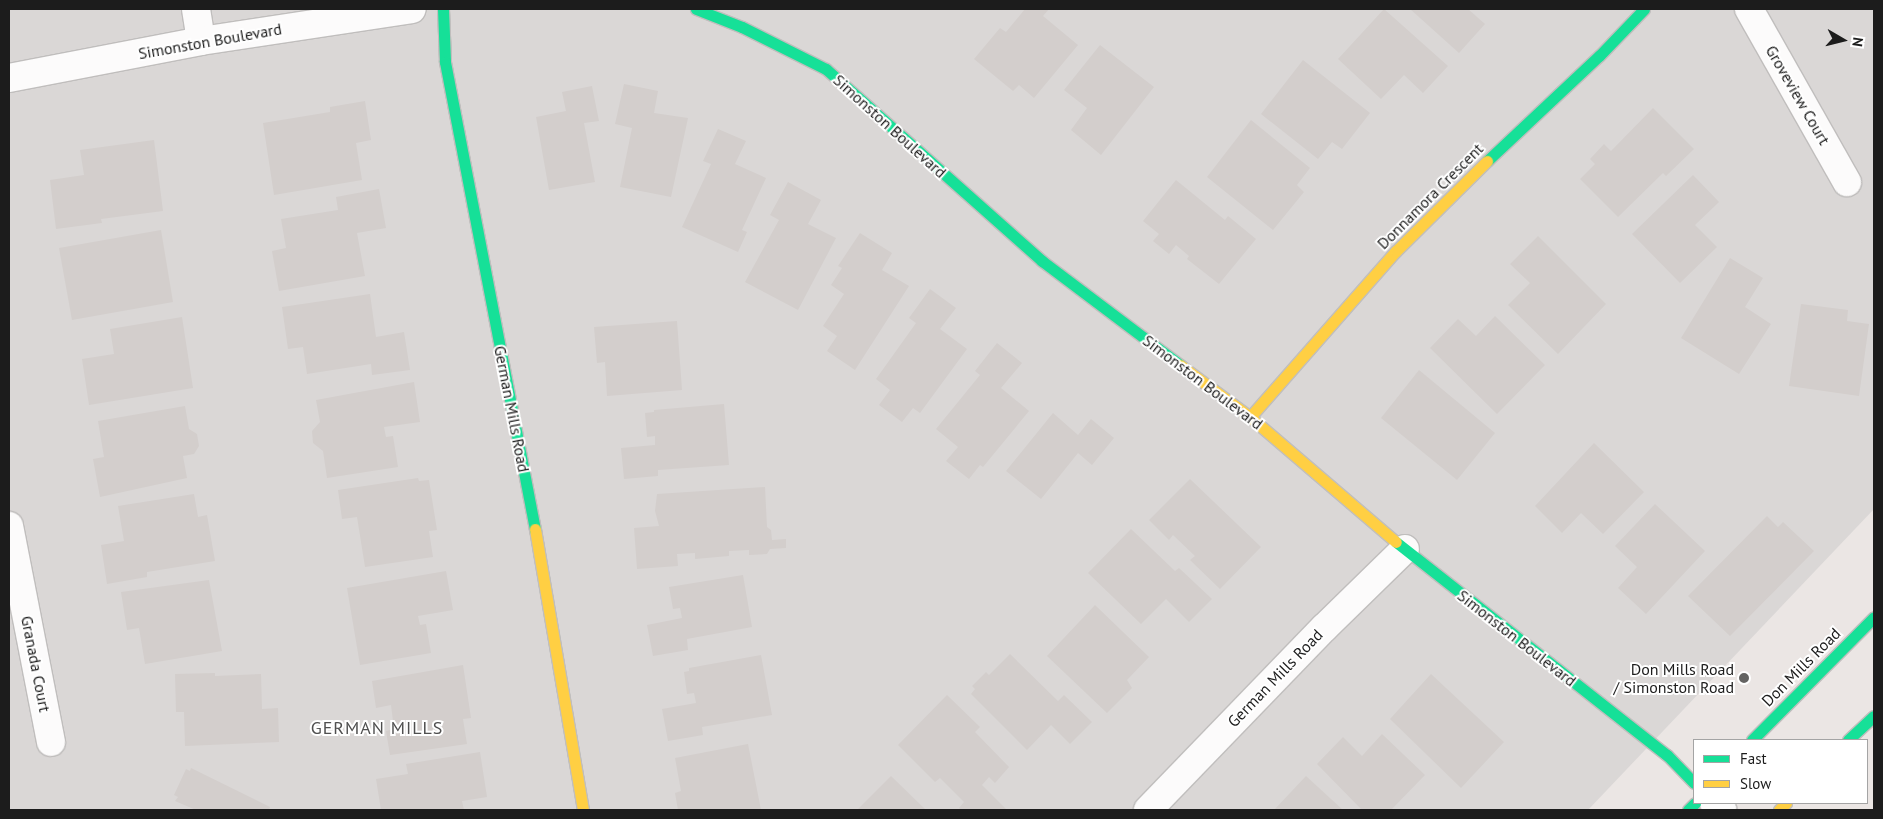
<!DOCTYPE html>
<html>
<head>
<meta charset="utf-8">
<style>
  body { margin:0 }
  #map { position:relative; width:1883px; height:819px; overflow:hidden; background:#ebe6e4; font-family:"PT Sans",sans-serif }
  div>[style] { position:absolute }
  .residential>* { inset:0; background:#dad7d6 }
  .building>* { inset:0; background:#d3cecc }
  .roads { filter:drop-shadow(1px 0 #c0bebd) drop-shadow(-1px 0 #c0bebd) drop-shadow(0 1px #c0bebd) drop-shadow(0 -1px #c0bebd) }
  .street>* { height:28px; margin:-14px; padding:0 14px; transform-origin:14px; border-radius:14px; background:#fcfbfb }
  .fast>* { height:11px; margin:-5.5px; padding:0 5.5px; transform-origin:5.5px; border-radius:5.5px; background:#16e098 }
  .slow>* { height:11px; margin:-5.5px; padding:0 5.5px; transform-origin:5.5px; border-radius:5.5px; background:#ffcf43 }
  .dots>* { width:14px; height:14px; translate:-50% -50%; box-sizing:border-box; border:2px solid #fff; border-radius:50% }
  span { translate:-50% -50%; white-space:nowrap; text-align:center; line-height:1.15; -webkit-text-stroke:4px #fff; paint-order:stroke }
  .street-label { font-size:16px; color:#1c1c1c }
  .poi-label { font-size:16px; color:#1c1c1c }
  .right { translate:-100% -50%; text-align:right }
  .neighbourhood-label { font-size:18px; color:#4f4f4f; letter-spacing:1px }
  .frame { position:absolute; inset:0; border:10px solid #1c1c1c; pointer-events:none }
  .legend { position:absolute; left:1693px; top:739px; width:175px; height:65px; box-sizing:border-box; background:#fff; border:1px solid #a4a4a4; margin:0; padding:6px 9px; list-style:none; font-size:15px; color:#1c1c1c }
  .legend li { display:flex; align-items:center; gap:10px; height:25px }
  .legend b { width:25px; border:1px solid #a4a4a4 }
  .north { position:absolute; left:1818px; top:15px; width:50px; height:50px; -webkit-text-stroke:4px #fff; paint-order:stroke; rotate:98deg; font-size:14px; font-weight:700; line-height:20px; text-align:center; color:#1c1c1c }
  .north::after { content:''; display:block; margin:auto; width:18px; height:22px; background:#1c1c1c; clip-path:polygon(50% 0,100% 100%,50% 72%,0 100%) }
</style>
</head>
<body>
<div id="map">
  <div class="residential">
    <div style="clip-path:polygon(9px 9px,1874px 9px,1874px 509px,1588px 810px,9px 810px)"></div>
  </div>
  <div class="building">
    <div style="clip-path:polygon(1025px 9px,1049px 9px,1043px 16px,1078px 45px,1034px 98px,1019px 85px,1013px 91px,974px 59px,1000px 28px,1006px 32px)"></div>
    <div style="clip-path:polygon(1384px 9px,1448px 66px,1423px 93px,1404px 75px,1381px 99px,1338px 59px)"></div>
    <div style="clip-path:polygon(1410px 9px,1468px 9px,1485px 24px,1459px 53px)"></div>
    <div style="clip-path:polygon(1100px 45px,1154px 87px,1101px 155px,1071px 130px,1087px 108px,1064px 90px)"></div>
    <div style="clip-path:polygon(1303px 60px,1370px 113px,1342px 149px,1332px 142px,1318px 159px,1261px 114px)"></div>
    <div style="clip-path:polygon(624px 84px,658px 91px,654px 113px,688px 118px,671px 197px,620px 187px,632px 128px,615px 124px)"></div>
    <div style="clip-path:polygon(592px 86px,599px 121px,584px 123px,595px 182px,549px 190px,536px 117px,566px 111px,562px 92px)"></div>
    <div style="clip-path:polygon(365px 101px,371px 140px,356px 143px,362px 180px,274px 195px,263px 123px,330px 112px,330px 107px)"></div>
    <div style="clip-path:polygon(1653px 108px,1694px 149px,1666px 176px,1663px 173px,1618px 217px,1580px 179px,1595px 164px,1590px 159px,1604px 144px,1611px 151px)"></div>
    <div style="clip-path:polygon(1251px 120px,1310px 168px,1297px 185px,1304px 192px,1273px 230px,1207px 177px)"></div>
    <div style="clip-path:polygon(718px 129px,746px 141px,735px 164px,766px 178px,742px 230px,747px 232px,738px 252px,682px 227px,711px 164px,703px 161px)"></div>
    <div style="clip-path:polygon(154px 140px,163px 211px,101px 219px,102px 223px,56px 229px,50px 180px,84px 175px,80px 150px)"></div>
    <div style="clip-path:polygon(1693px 175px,1719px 202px,1695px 225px,1717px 247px,1680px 283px,1632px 234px)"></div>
    <div style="clip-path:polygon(1176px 180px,1225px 220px,1228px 216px,1256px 239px,1219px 284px,1187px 259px,1189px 256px,1176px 245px,1169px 254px,1153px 241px,1159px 234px,1143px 221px)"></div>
    <div style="clip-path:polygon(788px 182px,821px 200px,808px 224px,836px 238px,798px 310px,745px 282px,779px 220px,770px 215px)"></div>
    <div style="clip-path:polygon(379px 189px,386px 228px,357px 233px,365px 276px,279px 291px,272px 251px,286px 248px,281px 219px,338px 210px,336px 197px)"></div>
    <div style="clip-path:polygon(161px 230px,173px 302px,72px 320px,59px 248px)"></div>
    <div style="clip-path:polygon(860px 233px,892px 253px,882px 270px,909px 286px,855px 370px,827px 351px,837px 336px,823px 326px,844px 294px,831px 285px,842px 268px,838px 266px)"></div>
    <div style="clip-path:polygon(1538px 236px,1606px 304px,1558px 354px,1508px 305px,1530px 283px,1510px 264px)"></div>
    <div style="clip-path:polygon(1730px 258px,1763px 278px,1745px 307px,1771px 324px,1739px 374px,1681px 338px)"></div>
    <div style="clip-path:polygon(930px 289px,956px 308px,940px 329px,967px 349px,920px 413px,913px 408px,902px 422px,879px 405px,890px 390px,876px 379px,916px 323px,909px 318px)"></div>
    <div style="clip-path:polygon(370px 294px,376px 337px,404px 332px,410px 370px,372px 375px,371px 364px,307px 374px,303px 347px,288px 349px,282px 307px)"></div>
    <div style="clip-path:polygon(1801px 304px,1848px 310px,1847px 321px,1869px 324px,1859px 396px,1789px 386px)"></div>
    <div style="clip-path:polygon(1495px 316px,1545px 365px,1497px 414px,1430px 348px,1458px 319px,1476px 336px)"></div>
    <div style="clip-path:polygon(182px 317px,193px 388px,89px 405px,82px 359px,114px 354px,110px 329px)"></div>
    <div style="clip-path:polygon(677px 321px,682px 390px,607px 396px,605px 362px,597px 363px,594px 327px)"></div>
    <div style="clip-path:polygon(997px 343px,1022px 363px,1001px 388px,1029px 411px,983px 467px,980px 465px,969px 479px,946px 461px,958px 447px,936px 429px,980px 375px,975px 371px)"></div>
    <div style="clip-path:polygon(1419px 370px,1495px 433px,1457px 480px,1381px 418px)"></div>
    <div style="clip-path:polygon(414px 382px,420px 422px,384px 427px,386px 437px,393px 436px,398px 467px,327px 478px,323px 451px,313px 443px,312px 431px,320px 422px,316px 400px)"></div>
    <div style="clip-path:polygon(724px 404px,729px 465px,658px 470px,658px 476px,624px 479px,621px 448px,655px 445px,655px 436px,647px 437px,645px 413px,654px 412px,654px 410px)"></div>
    <div style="clip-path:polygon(185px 406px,189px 429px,197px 434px,199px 446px,194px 454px,183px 456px,187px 478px,100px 497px,93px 459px,104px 457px,98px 421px)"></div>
    <div style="clip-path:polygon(1053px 413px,1078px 435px,1091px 419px,1114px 438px,1092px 465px,1078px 453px,1041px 499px,1006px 471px)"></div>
    <div style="clip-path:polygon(1594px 443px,1644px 492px,1603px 534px,1581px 513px,1562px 533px,1535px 506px)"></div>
    <div style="clip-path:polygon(418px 478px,419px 481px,429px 480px,437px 530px,429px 531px,433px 557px,365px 567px,357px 517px,342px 519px,338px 490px)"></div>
    <div style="clip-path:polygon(1190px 479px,1261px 547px,1220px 589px,1190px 560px,1195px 556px,1173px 535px,1169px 540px,1149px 520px)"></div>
    <div style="clip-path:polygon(765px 487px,767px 527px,771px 530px,772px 540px,786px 539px,786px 548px,770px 549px,767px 554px,749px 555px,749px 550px,729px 551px,729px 556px,695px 559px,695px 553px,677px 554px,678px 566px,637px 569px,634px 528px,659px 526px,655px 511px,657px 494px)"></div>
    <div style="clip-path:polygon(194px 494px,198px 517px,207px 515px,215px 561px,147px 572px,147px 577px,107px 584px,101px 545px,124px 541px,118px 506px)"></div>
    <div style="clip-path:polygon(1655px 504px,1705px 551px,1646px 614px,1618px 588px,1637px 567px,1615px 546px)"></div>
    <div style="clip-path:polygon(1767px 516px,1778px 527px,1783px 522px,1814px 551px,1730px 636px,1688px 596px)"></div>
    <div style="clip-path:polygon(1131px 529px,1175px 571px,1179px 568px,1212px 599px,1189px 622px,1166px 599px,1141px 624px,1088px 573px)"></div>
    <div style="clip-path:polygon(446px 571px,453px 610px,418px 616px,420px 625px,426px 624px,431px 653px,360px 665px,347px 588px)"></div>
    <div style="clip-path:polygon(743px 575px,752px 627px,687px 639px,688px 650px,653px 656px,647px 625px,682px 618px,680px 608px,673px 609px,669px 587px)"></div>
    <div style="clip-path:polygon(209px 580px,222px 651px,145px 664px,139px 628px,127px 630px,121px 592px)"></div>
    <div style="clip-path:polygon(1095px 605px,1149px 657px,1127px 680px,1132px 688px,1107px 713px,1047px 656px)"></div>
    <div style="clip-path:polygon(1010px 654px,1058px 701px,1064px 695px,1092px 722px,1070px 744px,1051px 725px,1027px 750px,971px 694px,975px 689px,972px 686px,986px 672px,989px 675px)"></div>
    <div style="clip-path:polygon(761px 655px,772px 715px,702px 727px,703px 735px,668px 741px,662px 709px,696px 703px,694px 693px,687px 694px,684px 672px,689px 671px,689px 668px)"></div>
    <div style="clip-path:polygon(463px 665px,471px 718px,463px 719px,467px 744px,390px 755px,386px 731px,394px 729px,391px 705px,376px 708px,372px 681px)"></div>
    <div style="clip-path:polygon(215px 673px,215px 676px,261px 674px,262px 709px,278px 708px,279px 742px,185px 746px,184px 712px,176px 712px,175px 674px)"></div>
    <div style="clip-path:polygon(1431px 674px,1504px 742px,1461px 788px,1390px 719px)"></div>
    <div style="clip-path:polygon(947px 695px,980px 727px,975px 732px,1009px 767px,995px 783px,989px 777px,982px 785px,1007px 810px,961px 810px,959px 808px,964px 802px,940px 778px,935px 782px,898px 745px)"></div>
    <div style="clip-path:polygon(1382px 734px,1425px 775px,1391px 810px,1362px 810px,1317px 764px,1343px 737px,1362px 756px)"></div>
    <div style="clip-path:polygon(748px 744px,761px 810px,678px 810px,675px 793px,681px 791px,675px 758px)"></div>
    <div style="clip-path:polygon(480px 752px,487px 797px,462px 801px,464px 810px,381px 810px,376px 779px,408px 774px,406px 764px)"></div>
    <div style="clip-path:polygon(191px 768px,270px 807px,269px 810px,196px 810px,175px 801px,178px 797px,174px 795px,186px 769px,190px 771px)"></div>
    <div style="clip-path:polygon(891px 776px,926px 810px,857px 810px)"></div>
    <div style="clip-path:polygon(1306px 776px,1343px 810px,1274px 810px)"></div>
  </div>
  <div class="roads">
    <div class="street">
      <div style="left:196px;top:9px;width:32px;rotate:81deg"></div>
      <div style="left:1749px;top:9px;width:199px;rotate:60.5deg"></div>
      <div style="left:9px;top:78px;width:196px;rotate:-10.9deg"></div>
      <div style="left:201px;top:41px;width:213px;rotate:-8.6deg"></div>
      <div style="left:9px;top:526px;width:220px;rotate:79deg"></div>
      <div style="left:1714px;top:803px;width:11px;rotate:41deg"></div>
      <div style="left:1148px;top:810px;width:253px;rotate:-46deg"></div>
      <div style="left:1324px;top:628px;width:113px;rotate:-44.3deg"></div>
    </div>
    <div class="fast">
      <div style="left:443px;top:9px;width:53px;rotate:87.8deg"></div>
      <div style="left:445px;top:62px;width:476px;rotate:79.1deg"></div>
      <div style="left:696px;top:9px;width:49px;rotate:21.4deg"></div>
      <div style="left:742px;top:27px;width:94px;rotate:26.6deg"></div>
      <div style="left:826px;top:69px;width:289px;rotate:41.6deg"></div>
      <div style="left:1042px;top:261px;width:173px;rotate:37deg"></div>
      <div style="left:1487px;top:161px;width:154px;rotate:-43.2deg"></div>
      <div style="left:1599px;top:56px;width:65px;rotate:-46.2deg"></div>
      <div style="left:1396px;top:542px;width:345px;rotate:38.2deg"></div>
      <div style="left:1667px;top:755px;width:39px;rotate:46deg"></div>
      <div style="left:1752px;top:740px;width:173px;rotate:-45.2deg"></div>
      <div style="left:1848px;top:740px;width:35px;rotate:-43deg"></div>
      <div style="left:1688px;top:810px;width:10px;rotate:-45deg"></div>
    </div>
    <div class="slow">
      <div style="left:1180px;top:365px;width:87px;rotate:36.6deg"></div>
      <div style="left:1250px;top:417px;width:192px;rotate:40.6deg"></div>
      <div style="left:1250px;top:417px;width:221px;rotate:-48.7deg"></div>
      <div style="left:1396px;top:251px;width:128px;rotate:-44.7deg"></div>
      <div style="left:535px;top:529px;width:285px;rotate:80.3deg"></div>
      <div style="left:1779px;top:810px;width:10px;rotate:-45deg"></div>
    </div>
  </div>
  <div class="dots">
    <div style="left:1744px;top:678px;background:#646362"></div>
  </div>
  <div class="street-label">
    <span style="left:210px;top:41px;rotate:-10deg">Simonston Boulevard</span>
    <span style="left:1798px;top:95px;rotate:60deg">Groveview Court</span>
    <span style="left:890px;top:126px;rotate:42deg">Simonston Boulevard</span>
    <span style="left:1430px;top:196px;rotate:-45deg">Donnamora Crescent</span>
    <span style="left:1203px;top:382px;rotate:37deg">Simonston Boulevard</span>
    <span style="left:512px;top:409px;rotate:79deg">German Mills Road</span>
    <span style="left:1517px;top:638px;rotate:38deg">Simonston Boulevard</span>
    <span style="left:36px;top:664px;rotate:79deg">Granada Court</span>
    <span style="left:1801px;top:667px;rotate:-45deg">Don Mills Road</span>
    <span style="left:1275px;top:678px;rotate:-46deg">German Mills Road</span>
  </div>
  <div class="poi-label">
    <span class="right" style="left:1734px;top:678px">Don Mills Road<br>/ Simonston Road</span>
  </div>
  <div class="neighbourhood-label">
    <span style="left:377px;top:728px">GERMAN MILLS</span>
  </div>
  <div class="frame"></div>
  <ul class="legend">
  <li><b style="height:6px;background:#16e098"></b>Fast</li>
  <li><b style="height:6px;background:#ffcf43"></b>Slow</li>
  </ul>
  <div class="north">N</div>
</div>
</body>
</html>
